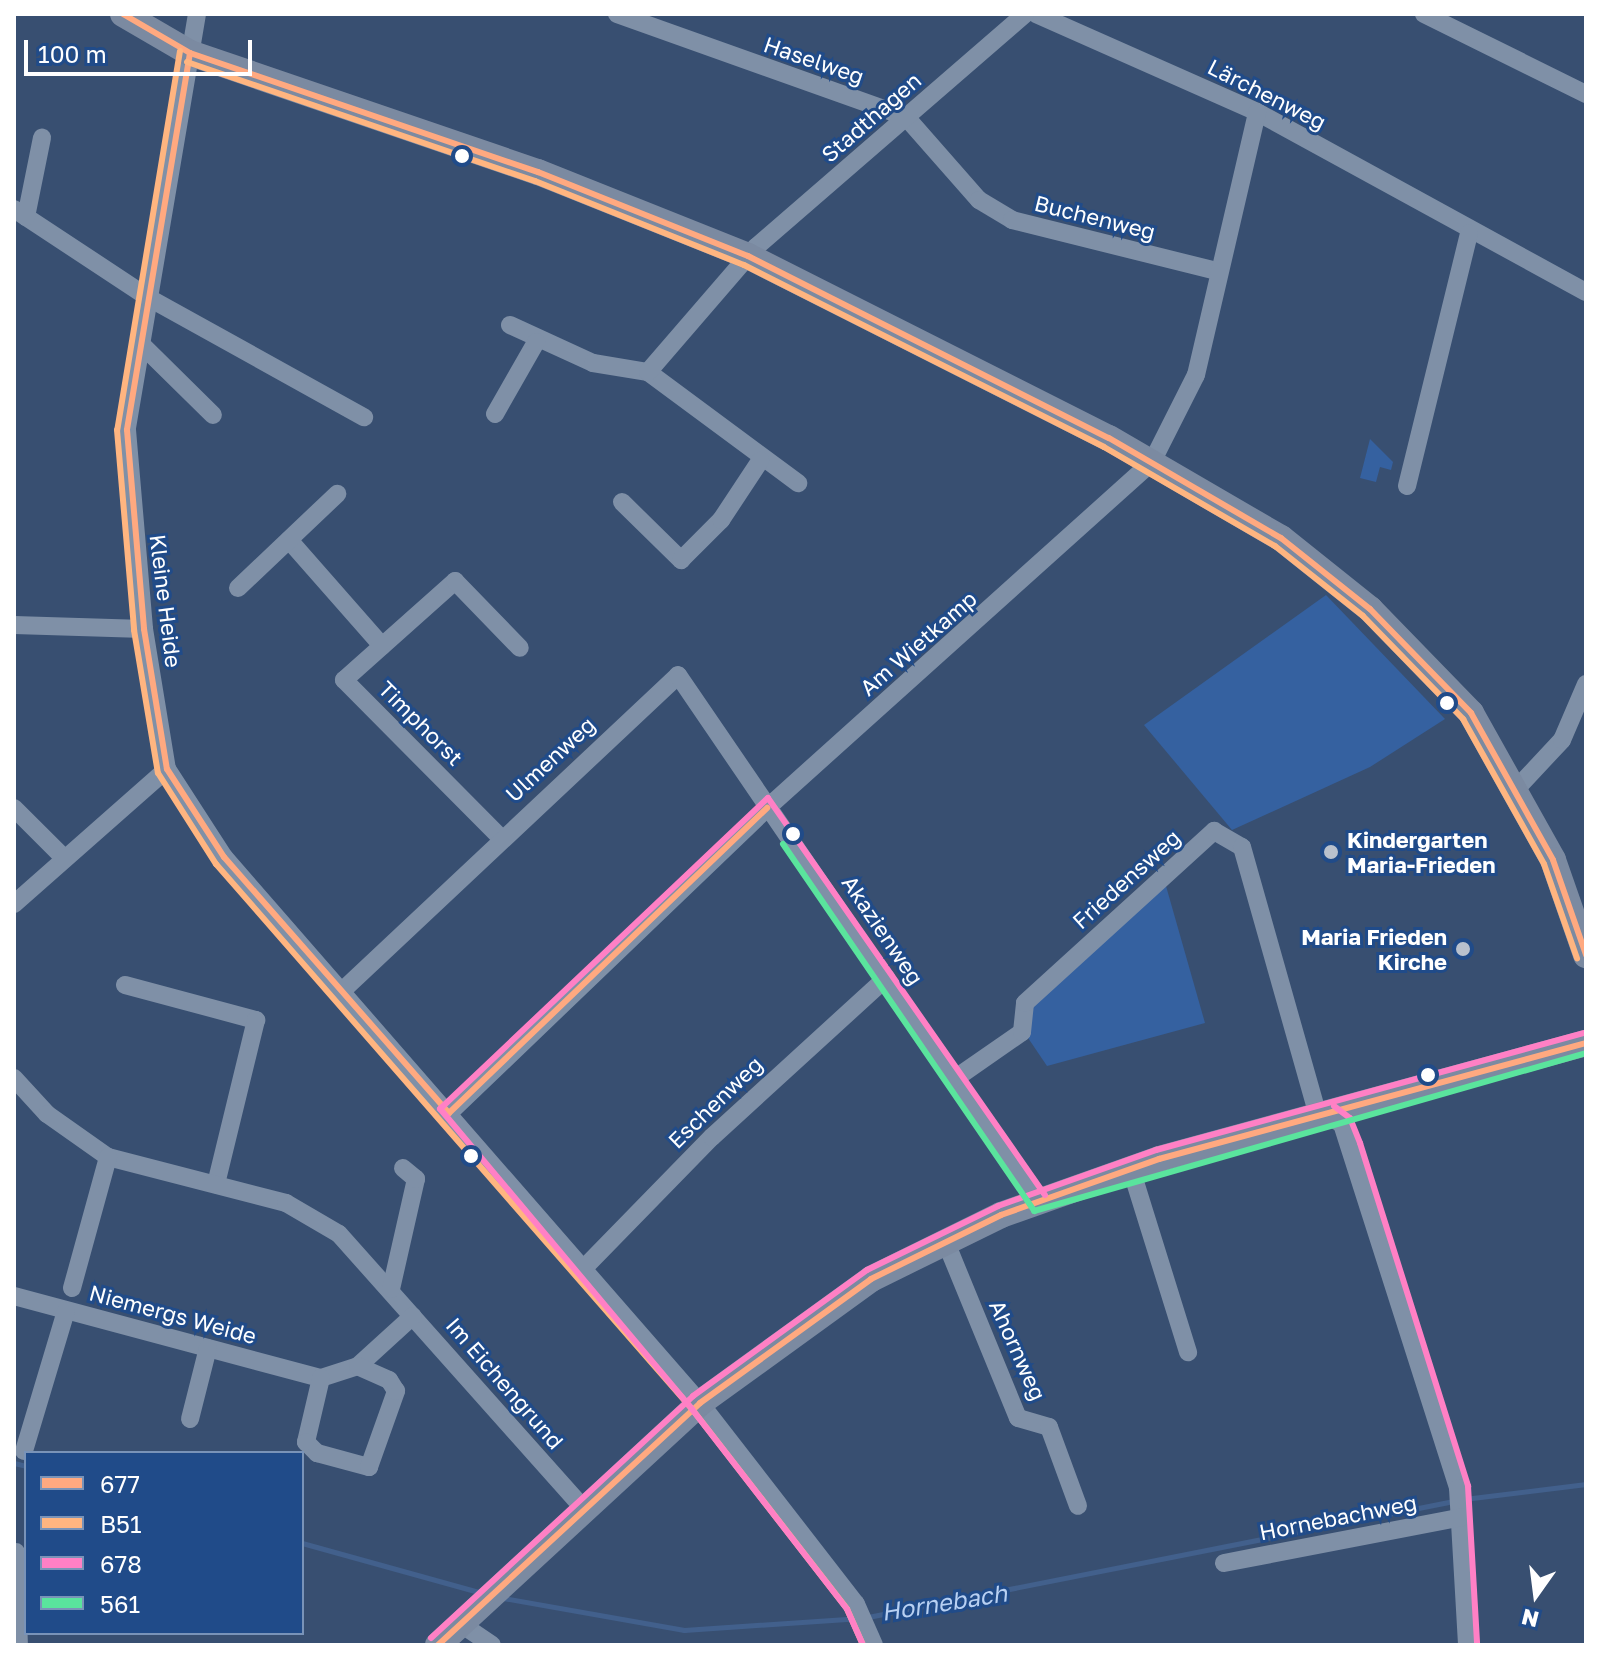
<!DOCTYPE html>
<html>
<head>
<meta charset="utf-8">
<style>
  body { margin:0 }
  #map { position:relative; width:1600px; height:1659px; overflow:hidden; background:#384f71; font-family:"Golos Text",sans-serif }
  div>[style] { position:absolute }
  .green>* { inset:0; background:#3561a0 }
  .stream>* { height:5px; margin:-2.5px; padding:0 2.5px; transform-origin:2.5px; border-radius:2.5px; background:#42608c }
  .street>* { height:18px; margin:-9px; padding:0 9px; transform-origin:9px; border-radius:9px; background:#7f90a7 }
  .secondary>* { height:26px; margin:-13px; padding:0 13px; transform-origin:13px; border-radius:13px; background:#7b8aa1 }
  .bus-1>* { height:6px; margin:-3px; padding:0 3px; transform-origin:3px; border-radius:3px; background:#ffa980 }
  .bus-2>* { height:6px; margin:-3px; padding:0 3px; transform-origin:3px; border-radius:3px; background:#ffb580 }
  .bus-3>* { height:6px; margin:-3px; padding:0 3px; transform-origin:3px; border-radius:3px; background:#ff80c5 }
  .bus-4>* { height:6px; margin:-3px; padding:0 3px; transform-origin:3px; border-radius:3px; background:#5ae49d }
  .dots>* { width:22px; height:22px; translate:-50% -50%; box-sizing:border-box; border:4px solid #204b89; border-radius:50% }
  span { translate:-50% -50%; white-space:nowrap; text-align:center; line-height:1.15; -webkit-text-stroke:6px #204b89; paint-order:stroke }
  .street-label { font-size:22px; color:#fff }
  .poi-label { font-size:22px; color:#fff; font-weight:700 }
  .left { translate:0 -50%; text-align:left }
  .right { translate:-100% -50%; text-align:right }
  .water-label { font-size:24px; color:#b8d0f2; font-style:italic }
  .frame { position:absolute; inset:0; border:16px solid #fff; pointer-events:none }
  .legend { position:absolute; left:24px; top:1451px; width:280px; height:184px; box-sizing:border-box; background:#204b89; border:2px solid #7993b8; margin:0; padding:10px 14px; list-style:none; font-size:24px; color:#fff }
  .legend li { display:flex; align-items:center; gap:16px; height:40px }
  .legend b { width:40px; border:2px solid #7993b8 }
  .north { position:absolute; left:1496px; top:1555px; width:80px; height:80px; -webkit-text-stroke:6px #204b89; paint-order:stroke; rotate:194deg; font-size:22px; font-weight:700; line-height:32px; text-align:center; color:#fff }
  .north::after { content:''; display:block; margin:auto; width:28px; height:36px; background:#fff; clip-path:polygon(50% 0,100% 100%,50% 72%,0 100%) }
  .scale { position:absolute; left:24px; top:40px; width:228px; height:36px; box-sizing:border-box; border:4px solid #fff; border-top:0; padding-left:10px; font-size:24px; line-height:28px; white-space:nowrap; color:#fff; -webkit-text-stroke:6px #204b89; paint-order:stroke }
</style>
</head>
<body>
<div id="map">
  <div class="green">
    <div style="clip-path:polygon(1370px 439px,1393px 462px,1391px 470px,1380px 467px,1376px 482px,1360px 478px)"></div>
    <div style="clip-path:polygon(1326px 595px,1445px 719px,1370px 767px,1232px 830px,1144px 725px)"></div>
    <div style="clip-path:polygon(1164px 879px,1205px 1023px,1047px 1066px,1024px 1032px,1026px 1004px)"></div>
  </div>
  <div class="stream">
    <div style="left:14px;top:1463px;width:12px;rotate:14deg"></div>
    <div style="left:1464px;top:1499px;width:123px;rotate:-7deg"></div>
    <div style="left:302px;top:1543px;width:187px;rotate:15.5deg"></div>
    <div style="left:503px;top:1598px;width:184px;rotate:10deg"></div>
    <div style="left:684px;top:1630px;width:174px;rotate:-3.9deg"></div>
    <div style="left:868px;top:1617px;width:597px;rotate:-11.2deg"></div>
  </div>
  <div class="street">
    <div style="left:197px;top:14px;width:422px;rotate:99.6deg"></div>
    <div style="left:127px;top:430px;width:200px;rotate:85.1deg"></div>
    <div style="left:144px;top:629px;width:142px;rotate:80.7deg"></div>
    <div style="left:167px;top:769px;width:105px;rotate:57.1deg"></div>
    <div style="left:224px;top:857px;width:724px;rotate:48.92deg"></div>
    <div style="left:700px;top:1403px;width:254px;rotate:52.2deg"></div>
    <div style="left:856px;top:1604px;width:45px;rotate:66.3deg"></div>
    <div style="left:617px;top:14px;width:307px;rotate:19.6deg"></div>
    <div style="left:906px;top:117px;width:111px;rotate:48.7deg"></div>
    <div style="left:979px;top:200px;width:39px;rotate:31deg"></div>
    <div style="left:1012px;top:220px;width:211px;rotate:14deg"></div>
    <div style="left:1036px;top:14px;width:242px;rotate:23.9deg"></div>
    <div style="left:1257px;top:112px;width:375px;rotate:28.7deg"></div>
    <div style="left:1424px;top:14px;width:181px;rotate:26.3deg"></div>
    <div style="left:14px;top:209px;width:162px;rotate:33.4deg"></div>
    <div style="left:149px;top:298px;width:246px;rotate:29deg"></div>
    <div style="left:26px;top:217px;width:81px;rotate:-78.6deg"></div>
    <div style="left:510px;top:325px;width:91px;rotate:24.6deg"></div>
    <div style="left:593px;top:363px;width:56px;rotate:9.3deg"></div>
    <div style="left:648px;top:372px;width:187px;rotate:36.5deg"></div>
    <div style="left:141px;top:344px;width:101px;rotate:44.6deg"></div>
    <div style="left:648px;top:372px;width:165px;rotate:-49.2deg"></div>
    <div style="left:756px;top:247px;width:356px;rotate:-40.9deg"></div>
    <div style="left:495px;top:414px;width:83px;rotate:-60.3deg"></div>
    <div style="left:1407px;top:486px;width:260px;rotate:-76.2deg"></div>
    <div style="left:622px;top:502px;width:83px;rotate:44.5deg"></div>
    <div style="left:681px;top:560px;width:57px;rotate:-45deg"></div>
    <div style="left:721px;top:520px;width:71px;rotate:-56.5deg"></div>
    <div style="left:289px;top:540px;width:141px;rotate:48.7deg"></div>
    <div style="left:238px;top:588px;width:137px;rotate:-43.5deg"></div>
    <div style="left:14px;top:625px;width:130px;rotate:1.8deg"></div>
    <div style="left:1518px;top:787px;width:64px;rotate:-46.9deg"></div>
    <div style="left:1562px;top:740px;width:61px;rotate:-66.8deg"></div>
    <div style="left:14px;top:808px;width:71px;rotate:45deg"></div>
    <div style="left:501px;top:838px;width:223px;rotate:-134.8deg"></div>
    <div style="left:344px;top:680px;width:149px;rotate:-41.7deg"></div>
    <div style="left:455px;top:581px;width:93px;rotate:45.9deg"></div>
    <div style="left:14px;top:904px;width:204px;rotate:-41.4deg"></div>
    <div style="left:125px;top:985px;width:136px;rotate:15deg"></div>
    <div style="left:256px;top:1020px;width:169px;rotate:103.7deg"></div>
    <div style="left:342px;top:991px;width:461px;rotate:-43.2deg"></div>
    <div style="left:678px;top:675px;width:637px;rotate:55.69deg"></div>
    <div style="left:14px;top:1078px;width:49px;rotate:47.5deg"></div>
    <div style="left:47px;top:1114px;width:75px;rotate:35.2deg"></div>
    <div style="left:108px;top:1157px;width:184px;rotate:14.5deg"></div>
    <div style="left:286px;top:1203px;width:61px;rotate:30.3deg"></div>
    <div style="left:339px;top:1234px;width:368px;rotate:48.3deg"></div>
    <div style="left:953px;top:1080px;width:84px;rotate:-34.8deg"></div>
    <div style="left:1022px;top:1032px;width:29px;rotate:-84deg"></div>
    <div style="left:1025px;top:1003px;width:256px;rotate:-42.3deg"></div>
    <div style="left:1214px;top:831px;width:32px;rotate:30deg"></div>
    <div style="left:1242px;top:847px;width:272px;rotate:74.2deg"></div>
    <div style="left:1316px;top:1109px;width:30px;rotate:30deg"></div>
    <div style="left:1342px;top:1124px;width:382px;rotate:72.3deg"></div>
    <div style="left:1458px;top:1488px;width:157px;rotate:86.7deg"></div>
    <div style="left:449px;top:1113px;width:441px;rotate:-43.8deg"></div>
    <div style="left:767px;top:808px;width:518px;rotate:-41.95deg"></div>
    <div style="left:1152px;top:462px;width:97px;rotate:-63.2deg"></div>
    <div style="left:1196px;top:375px;width:270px;rotate:-76.9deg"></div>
    <div style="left:1131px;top:1169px;width:192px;rotate:72.7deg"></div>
    <div style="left:945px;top:1240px;width:192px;rotate:67.7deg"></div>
    <div style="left:1018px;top:1418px;width:32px;rotate:16deg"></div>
    <div style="left:1049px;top:1427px;width:84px;rotate:69.8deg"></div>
    <div style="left:584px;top:1268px;width:183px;rotate:-45.7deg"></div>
    <div style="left:712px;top:1137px;width:236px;rotate:-42.4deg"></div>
    <div style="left:72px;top:1288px;width:136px;rotate:-74.6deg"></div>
    <div style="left:391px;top:1289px;width:113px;rotate:-77.2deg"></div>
    <div style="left:416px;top:1179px;width:17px;rotate:-140deg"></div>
    <div style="left:14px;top:1296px;width:318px;rotate:15deg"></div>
    <div style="left:321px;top:1378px;width:39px;rotate:-18deg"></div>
    <div style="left:358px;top:1366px;width:74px;rotate:-42.3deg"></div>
    <div style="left:321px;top:1378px;width:66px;rotate:103.2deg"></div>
    <div style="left:306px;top:1442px;width:16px;rotate:45deg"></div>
    <div style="left:317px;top:1453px;width:54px;rotate:15.1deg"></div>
    <div style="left:369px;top:1467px;width:81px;rotate:-70.4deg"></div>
    <div style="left:396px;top:1391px;width:13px;rotate:-122deg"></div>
    <div style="left:389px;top:1380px;width:34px;rotate:-156deg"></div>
    <div style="left:190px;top:1419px;width:73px;rotate:-75.8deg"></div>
    <div style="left:24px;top:1451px;width:146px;rotate:-73.3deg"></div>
    <div style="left:16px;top:1552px;width:93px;rotate:88.2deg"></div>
    <div style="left:1224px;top:1563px;width:242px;rotate:-10.9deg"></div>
    <div style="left:461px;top:1624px;width:37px;rotate:34deg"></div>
  </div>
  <div class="secondary">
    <div style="left:123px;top:14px;width:78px;rotate:30.2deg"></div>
    <div style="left:190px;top:53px;width:368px;rotate:18.9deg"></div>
    <div style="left:538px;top:172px;width:226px;rotate:21.8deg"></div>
    <div style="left:748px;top:256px;width:404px;rotate:26.8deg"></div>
    <div style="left:1109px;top:438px;width:199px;rotate:30.2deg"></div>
    <div style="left:1281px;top:538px;width:114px;rotate:38.6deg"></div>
    <div style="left:1370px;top:609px;width:145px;rotate:45.8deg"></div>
    <div style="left:1471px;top:713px;width:168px;rotate:60.8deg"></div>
    <div style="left:1553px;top:860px;width:101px;rotate:70.8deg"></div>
    <div style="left:438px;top:1645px;width:357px;rotate:-42.7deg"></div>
    <div style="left:700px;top:1403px;width:211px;rotate:-35.9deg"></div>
    <div style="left:871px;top:1279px;width:145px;rotate:-26.2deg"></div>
    <div style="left:1001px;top:1215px;width:168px;rotate:-19.5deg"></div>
    <div style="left:1159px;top:1159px;width:442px;rotate:-15.2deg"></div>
  </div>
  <div class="bus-1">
    <div style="left:123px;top:14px;width:78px;rotate:30.2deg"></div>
    <div style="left:190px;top:53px;width:368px;rotate:18.9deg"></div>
    <div style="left:538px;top:172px;width:226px;rotate:21.8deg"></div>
    <div style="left:748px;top:256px;width:404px;rotate:26.8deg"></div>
    <div style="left:1109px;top:438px;width:199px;rotate:30.2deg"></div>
    <div style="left:1281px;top:538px;width:114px;rotate:38.6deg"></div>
    <div style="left:1370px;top:609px;width:145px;rotate:45.8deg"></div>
    <div style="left:1471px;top:713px;width:168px;rotate:60.8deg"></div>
    <div style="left:1553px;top:860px;width:101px;rotate:70.8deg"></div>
    <div style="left:190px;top:53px;width:382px;rotate:99.5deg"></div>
    <div style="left:127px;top:430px;width:200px;rotate:85.1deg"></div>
    <div style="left:144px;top:629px;width:142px;rotate:80.7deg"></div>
    <div style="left:167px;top:769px;width:105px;rotate:57.1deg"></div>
    <div style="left:224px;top:857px;width:341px;rotate:48.7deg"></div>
    <div style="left:449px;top:1113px;width:441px;rotate:-43.8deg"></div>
    <div style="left:438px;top:1645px;width:357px;rotate:-42.7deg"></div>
    <div style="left:700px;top:1403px;width:211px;rotate:-35.9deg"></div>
    <div style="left:871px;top:1279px;width:145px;rotate:-26.2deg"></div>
    <div style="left:1001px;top:1215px;width:168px;rotate:-19.5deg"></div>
    <div style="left:1159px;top:1159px;width:442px;rotate:-15.2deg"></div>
  </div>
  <div class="bus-2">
    <div style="left:180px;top:51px;width:384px;rotate:99.4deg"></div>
    <div style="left:117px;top:430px;width:201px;rotate:85.1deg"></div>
    <div style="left:134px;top:630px;width:145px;rotate:80.5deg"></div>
    <div style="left:158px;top:773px;width:108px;rotate:57.5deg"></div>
    <div style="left:216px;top:864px;width:724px;rotate:48.87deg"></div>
    <div style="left:692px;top:1409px;width:253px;rotate:52.2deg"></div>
    <div style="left:847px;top:1609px;width:39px;rotate:66deg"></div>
    <div style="left:187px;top:62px;width:368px;rotate:18.9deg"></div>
    <div style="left:535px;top:181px;width:225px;rotate:21.9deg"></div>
    <div style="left:744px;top:265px;width:403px;rotate:26.8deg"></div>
    <div style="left:1104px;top:447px;width:198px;rotate:30.1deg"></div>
    <div style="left:1275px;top:546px;width:112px;rotate:38.5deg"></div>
    <div style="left:1363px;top:616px;width:144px;rotate:45.8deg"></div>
    <div style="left:1463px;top:719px;width:166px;rotate:60.8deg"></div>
    <div style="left:1544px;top:864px;width:100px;rotate:70.7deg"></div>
  </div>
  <div class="bus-3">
    <div style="left:1334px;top:1106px;width:20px;rotate:37deg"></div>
    <div style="left:1350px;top:1118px;width:27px;rotate:68deg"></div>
    <div style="left:1360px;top:1143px;width:360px;rotate:72.5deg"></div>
    <div style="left:1468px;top:1486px;width:158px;rotate:86.7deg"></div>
    <div style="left:431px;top:1638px;width:357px;rotate:-42.7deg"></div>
    <div style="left:693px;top:1396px;width:215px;rotate:-35.9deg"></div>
    <div style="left:867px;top:1270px;width:146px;rotate:-26deg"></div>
    <div style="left:998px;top:1206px;width:168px;rotate:-19.5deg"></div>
    <div style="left:1156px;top:1150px;width:443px;rotate:-15.3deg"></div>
    <div style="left:863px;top:1645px;width:39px;rotate:-114deg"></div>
    <div style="left:847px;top:1609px;width:253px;rotate:-127.8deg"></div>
    <div style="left:692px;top:1409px;width:392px;rotate:-130deg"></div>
    <div style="left:440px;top:1109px;width:452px;rotate:-43.5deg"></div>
    <div style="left:768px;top:798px;width:484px;rotate:55.1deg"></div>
  </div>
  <div class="bus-4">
    <div style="left:783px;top:844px;width:445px;rotate:55.6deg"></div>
    <div style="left:1034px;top:1211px;width:574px;rotate:-15.97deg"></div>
  </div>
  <div class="dots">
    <div style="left:462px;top:156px;background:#fff"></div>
    <div style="left:1447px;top:703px;background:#fff"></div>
    <div style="left:793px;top:834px;background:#fff"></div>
    <div style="left:1331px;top:852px;background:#b9c1cd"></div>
    <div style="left:1463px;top:949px;background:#b9c1cd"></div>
    <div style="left:1428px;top:1075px;background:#fff"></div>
    <div style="left:471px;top:1156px;background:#fff"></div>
  </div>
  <div class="street-label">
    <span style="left:814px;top:60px;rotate:19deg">Haselweg</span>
    <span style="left:1267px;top:94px;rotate:27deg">Lärchenweg</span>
    <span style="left:871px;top:117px;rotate:-41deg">Stadthagen</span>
    <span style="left:1095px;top:217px;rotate:14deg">Buchenweg</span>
    <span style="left:166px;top:601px;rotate:83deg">Kleine Heide</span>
    <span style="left:918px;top:643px;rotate:-41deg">Am Wietkamp</span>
    <span style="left:421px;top:723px;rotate:45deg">Timphorst</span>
    <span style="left:550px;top:759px;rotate:-43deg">Ulmenweg</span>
    <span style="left:1126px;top:879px;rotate:-42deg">Friedensweg</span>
    <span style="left:883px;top:930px;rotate:56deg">Akazienweg</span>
    <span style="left:715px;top:1102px;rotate:-44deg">Eschenweg</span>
    <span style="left:173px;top:1314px;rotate:15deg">Niemergs Weide</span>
    <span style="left:1018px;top:1350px;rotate:66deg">Ahornweg</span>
    <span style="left:505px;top:1383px;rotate:49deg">Im Eichengrund</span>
    <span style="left:1338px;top:1517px;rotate:-11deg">Hornebachweg</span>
  </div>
  <div class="poi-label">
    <span class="left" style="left:1347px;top:852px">Kindergarten<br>Maria-Frieden</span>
    <span class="right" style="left:1447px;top:949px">Maria Frieden<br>Kirche</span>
  </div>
  <div class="water-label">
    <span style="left:944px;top:1602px;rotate:-9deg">Hornebach</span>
  </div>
  <div class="frame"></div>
  <ul class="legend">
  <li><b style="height:10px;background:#ffa980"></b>677</li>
  <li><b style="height:10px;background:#ffb580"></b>B51</li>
  <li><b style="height:10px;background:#ff80c5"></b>678</li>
  <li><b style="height:10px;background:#5ae49d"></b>561</li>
  </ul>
  <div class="north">N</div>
  <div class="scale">100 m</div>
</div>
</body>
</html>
